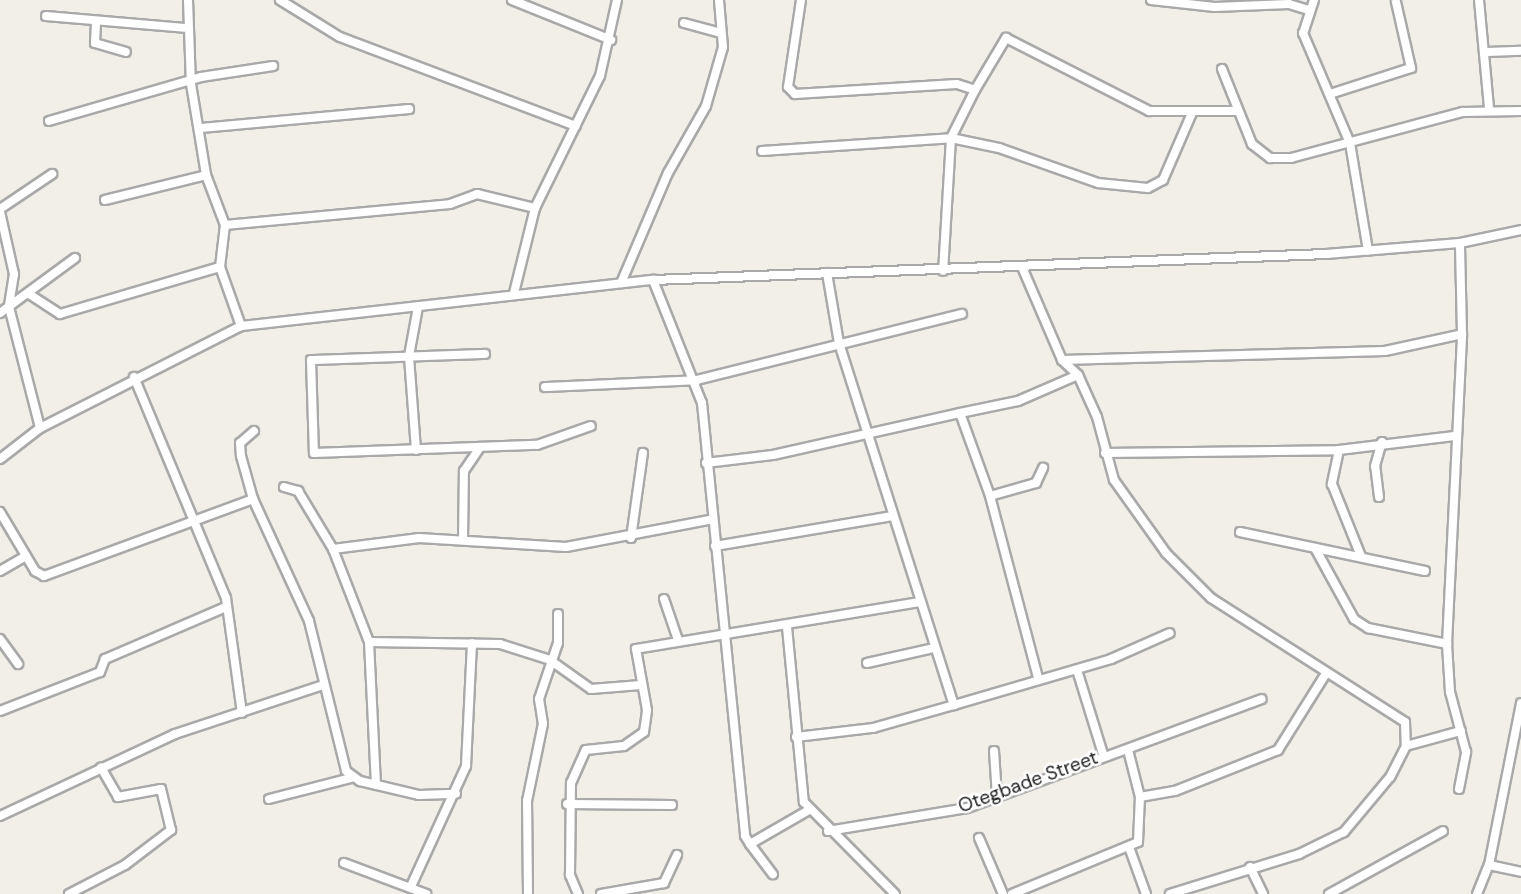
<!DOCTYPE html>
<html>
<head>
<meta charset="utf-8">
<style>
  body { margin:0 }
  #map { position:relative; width:1521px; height:894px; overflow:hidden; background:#f2efe9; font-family:"DM Sans",sans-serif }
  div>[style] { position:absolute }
  .roads { filter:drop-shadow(2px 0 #a9a9a9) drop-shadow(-2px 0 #a9a9a9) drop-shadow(0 2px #a9a9a9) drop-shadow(0 -2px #a9a9a9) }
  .minor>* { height:8px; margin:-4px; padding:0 4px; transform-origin:4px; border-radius:4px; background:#fff }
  span { translate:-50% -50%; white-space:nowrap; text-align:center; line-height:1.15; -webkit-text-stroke:5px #fff; paint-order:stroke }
  .street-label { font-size:19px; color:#222 }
</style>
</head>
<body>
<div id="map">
  <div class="roads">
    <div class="minor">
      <div style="left:188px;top:0;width:84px;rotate:88deg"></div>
      <div style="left:191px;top:84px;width:92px;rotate:80.6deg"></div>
      <div style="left:206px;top:175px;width:53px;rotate:69.2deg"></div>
      <div style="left:225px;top:225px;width:42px;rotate:96.8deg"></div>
      <div style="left:220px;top:267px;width:63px;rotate:70.4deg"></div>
      <div style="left:280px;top:0;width:70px;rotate:31.7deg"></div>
      <div style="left:340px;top:37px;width:252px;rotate:20.7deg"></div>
      <div style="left:512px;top:0;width:107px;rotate:22deg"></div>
      <div style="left:801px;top:0;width:88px;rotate:98.5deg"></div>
      <div style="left:788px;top:87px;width:10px;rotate:45deg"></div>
      <div style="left:795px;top:94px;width:162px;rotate:-3.5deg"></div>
      <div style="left:957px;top:84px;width:19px;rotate:18deg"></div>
      <div style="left:975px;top:90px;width:54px;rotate:116.6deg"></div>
      <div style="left:951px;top:138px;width:133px;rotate:93.4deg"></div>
      <div style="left:1151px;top:0;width:64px;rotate:6.2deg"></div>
      <div style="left:1215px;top:7px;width:74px;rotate:-2.3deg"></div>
      <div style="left:1289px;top:4px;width:21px;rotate:17deg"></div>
      <div style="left:1314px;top:0;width:35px;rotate:108deg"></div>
      <div style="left:1303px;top:33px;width:120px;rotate:66.9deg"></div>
      <div style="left:1350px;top:143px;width:109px;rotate:80.5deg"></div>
      <div style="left:1479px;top:0;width:107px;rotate:84.7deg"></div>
      <div style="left:46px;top:16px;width:142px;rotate:4.9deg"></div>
      <div style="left:96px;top:23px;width:20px;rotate:93deg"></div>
      <div style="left:95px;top:43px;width:32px;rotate:16deg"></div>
      <div style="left:684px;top:23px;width:35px;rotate:15deg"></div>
      <div style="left:1487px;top:52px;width:34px;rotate:-2deg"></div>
      <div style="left:1222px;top:69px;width:81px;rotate:68.2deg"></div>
      <div style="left:1252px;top:144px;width:23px;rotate:38deg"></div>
      <div style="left:1270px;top:158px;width:21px"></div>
      <div style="left:1291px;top:158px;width:178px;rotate:-15deg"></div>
      <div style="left:1463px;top:112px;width:58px;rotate:-1deg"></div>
      <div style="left:975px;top:90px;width:61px;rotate:-59.2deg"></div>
      <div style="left:1006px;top:38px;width:161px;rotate:27deg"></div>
      <div style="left:1149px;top:111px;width:89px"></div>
      <div style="left:1333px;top:93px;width:82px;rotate:-17.8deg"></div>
      <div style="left:1411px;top:68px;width:68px;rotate:-102.8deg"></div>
      <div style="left:49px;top:121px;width:158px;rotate:-16.1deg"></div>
      <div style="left:201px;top:77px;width:73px;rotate:-8.7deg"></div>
      <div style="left:201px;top:128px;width:209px;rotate:-5.2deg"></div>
      <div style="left:762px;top:151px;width:189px;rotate:-3.9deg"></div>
      <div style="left:951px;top:138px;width:49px;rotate:11.8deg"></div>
      <div style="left:999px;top:148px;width:105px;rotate:19.5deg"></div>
      <div style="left:1098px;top:183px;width:50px;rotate:5.7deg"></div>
      <div style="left:1148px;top:188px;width:17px;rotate:-28deg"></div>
      <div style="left:1163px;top:180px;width:73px;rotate:-66.6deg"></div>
      <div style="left:105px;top:200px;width:104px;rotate:-13.9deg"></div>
      <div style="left:0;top:209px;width:63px;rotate:-33.9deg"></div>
      <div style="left:0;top:212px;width:64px;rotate:77.3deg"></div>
      <div style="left:14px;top:274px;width:33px;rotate:99deg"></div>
      <div style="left:9px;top:307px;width:125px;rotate:75.6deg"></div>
      <div style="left:225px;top:225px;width:226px;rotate:-5.3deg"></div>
      <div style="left:450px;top:204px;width:29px;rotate:-20deg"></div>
      <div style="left:477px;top:194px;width:60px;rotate:13.6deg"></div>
      <div style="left:1022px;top:267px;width:101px;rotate:66.7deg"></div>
      <div style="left:1062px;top:360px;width:22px;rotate:43deg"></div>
      <div style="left:1078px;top:375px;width:46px;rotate:65.7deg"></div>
      <div style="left:1097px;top:417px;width:65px;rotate:74.9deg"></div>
      <div style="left:1114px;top:480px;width:90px;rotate:54.5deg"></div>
      <div style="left:1166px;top:553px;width:64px;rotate:45deg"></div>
      <div style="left:1211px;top:598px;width:230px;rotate:32.6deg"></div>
      <div style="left:1405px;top:722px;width:24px;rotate:88deg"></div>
      <div style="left:1406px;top:746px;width:35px;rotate:117deg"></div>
      <div style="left:1390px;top:777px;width:72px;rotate:129.9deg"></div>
      <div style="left:1344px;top:832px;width:50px;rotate:153.9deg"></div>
      <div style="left:1299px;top:854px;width:135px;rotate:162.8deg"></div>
      <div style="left:827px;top:273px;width:71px;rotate:80.3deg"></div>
      <div style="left:839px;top:343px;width:380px;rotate:72.4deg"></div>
      <div style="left:954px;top:705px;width:164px;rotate:-16.3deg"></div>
      <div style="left:1111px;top:659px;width:64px;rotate:-23.8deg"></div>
      <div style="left:653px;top:280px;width:132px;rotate:68.3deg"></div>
      <div style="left:702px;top:403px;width:435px;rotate:84.3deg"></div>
      <div style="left:745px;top:836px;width:9px;rotate:58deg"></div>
      <div style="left:750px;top:844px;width:68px;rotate:-30deg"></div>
      <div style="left:621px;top:283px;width:120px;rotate:-66.9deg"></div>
      <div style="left:668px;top:173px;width:77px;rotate:-60.4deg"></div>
      <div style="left:706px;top:106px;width:61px;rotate:-73.9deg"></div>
      <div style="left:723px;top:47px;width:47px;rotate:-94.9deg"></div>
      <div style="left:514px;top:293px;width:88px;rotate:-76.1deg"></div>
      <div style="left:535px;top:208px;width:147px;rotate:-63.8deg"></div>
      <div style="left:600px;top:76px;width:78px;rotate:-77.4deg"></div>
      <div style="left:29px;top:294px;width:37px;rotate:33deg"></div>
      <div style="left:60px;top:314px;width:167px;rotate:-16.4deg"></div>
      <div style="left:0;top:313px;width:93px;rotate:-36.3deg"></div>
      <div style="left:485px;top:354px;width:174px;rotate:178deg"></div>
      <div style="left:311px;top:360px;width:93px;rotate:88.2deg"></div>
      <div style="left:314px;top:453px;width:223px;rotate:-2.1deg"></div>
      <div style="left:537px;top:445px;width:57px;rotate:-19.4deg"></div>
      <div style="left:1062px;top:360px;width:323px;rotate:-1.6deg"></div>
      <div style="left:1385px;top:351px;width:79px;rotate:-12.4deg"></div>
      <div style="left:134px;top:377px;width:239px;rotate:67.4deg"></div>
      <div style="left:226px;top:598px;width:116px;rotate:82.1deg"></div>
      <div style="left:545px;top:387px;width:152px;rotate:-2.6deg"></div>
      <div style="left:697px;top:380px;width:273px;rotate:-14deg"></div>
      <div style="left:960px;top:413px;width:59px;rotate:-11.7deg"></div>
      <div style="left:1018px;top:401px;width:65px;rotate:-23.4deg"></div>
      <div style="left:254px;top:431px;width:18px;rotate:139deg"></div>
      <div style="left:240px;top:443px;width:13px;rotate:86deg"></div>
      <div style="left:241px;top:456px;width:45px;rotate:74.4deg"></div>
      <div style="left:253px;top:499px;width:134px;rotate:65.3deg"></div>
      <div style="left:309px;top:621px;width:154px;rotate:76.1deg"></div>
      <div style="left:346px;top:771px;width:17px;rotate:36deg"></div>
      <div style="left:360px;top:781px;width:61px;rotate:13.3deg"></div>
      <div style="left:419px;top:795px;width:37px;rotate:-2deg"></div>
      <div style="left:416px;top:450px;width:94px;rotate:-94.3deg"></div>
      <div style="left:409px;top:356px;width:50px;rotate:-79.6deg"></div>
      <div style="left:1339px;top:450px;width:35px;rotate:102deg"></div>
      <div style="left:1332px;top:484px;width:78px;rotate:68.1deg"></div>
      <div style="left:1105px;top:453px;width:234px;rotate:-0.7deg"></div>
      <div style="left:1339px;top:450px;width:116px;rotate:-6.9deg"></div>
      <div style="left:0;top:459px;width:51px;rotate:-37.8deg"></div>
      <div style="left:40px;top:428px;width:225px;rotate:-26.9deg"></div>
      <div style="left:241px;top:326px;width:415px;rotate:-6.4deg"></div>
      <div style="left:653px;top:280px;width:674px;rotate:-2.21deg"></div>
      <div style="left:1326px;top:254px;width:134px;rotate:-4.7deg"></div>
      <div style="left:1460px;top:243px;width:62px;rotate:-12deg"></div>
      <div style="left:706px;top:463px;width:67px;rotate:-6.8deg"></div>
      <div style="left:773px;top:455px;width:192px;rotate:-12.7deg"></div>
      <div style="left:960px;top:413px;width:88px;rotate:70.1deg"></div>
      <div style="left:990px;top:496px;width:188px;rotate:75.2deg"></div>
      <div style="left:284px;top:487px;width:15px;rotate:16deg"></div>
      <div style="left:298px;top:491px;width:68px;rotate:58.9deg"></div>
      <div style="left:333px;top:549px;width:100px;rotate:68.8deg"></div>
      <div style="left:369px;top:642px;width:143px;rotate:87.2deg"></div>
      <div style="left:990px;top:496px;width:48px;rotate:-15.8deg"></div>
      <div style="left:1036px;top:483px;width:17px;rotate:-65deg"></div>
      <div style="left:1379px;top:497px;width:31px;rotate:-97deg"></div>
      <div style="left:1375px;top:466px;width:25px;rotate:-74deg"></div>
      <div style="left:0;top:512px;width:69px;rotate:59.3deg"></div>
      <div style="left:35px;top:571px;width:10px;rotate:29deg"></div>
      <div style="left:44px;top:576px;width:223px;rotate:-20.2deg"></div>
      <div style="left:1240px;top:532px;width:189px;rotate:11.9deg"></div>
      <div style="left:631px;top:538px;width:86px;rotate:-82deg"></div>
      <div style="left:463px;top:539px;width:68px;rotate:-89.2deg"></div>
      <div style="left:464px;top:471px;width:29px;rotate:-56deg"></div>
      <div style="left:715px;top:546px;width:180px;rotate:-9.6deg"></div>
      <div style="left:1315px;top:548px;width:81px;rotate:61.2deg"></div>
      <div style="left:1354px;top:619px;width:17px;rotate:33deg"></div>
      <div style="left:1368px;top:628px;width:81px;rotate:11.4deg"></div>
      <div style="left:333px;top:549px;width:87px;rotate:-7.3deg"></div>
      <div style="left:419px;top:538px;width:147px;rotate:3.5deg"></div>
      <div style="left:566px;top:547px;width:146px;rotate:-10.7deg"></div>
      <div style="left:0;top:571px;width:30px;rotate:-30deg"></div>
      <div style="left:664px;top:599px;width:43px;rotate:71.1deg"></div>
      <div style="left:787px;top:627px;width:176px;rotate:84.5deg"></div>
      <div style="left:804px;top:802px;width:129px;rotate:45.3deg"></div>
      <div style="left:0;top:639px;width:31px;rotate:54deg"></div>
      <div style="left:369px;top:642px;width:131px;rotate:0.9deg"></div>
      <div style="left:500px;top:644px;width:52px;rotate:17.7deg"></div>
      <div style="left:550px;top:660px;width:50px;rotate:35.3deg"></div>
      <div style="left:591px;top:689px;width:50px;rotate:-4.6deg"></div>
      <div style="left:867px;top:663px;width:69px;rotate:-12.6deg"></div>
      <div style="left:1077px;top:670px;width:88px;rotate:72.8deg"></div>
      <div style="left:0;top:711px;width:107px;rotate:-21.3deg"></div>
      <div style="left:100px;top:672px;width:14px;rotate:-69deg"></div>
      <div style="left:105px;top:659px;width:132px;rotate:-23.3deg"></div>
      <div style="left:796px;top:737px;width:78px;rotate:-6.7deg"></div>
      <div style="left:873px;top:728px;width:84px;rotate:-15.9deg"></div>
      <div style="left:1406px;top:746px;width:57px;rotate:-15.3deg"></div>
      <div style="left:994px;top:751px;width:45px;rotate:86.2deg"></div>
      <div style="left:1459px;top:789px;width:38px;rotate:-79deg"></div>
      <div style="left:1466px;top:752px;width:62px;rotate:-104.9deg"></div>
      <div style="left:1450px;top:692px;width:48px;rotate:-93.6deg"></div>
      <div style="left:1447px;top:644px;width:310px;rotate:-87.2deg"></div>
      <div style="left:1462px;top:334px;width:91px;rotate:-91.3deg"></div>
      <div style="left:1140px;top:797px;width:36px;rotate:-10deg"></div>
      <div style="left:1175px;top:791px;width:111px;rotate:-21.7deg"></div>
      <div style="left:1278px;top:750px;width:89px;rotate:-57.9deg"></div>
      <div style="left:269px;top:799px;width:85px;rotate:-14.4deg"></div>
      <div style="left:567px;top:804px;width:105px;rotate:0.5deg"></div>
      <div style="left:0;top:816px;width:193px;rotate:-25.1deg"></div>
      <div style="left:175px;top:734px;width:156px;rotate:-18.3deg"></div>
      <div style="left:828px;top:831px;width:141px;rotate:-9.4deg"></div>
      <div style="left:967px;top:808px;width:314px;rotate:-20.3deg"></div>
      <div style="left:979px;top:838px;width:61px;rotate:66.8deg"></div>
      <div style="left:750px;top:844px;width:38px;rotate:53deg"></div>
      <div style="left:1129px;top:847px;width:50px;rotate:70.1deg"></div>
      <div style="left:344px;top:863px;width:88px;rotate:20.7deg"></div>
      <div style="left:1489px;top:865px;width:33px;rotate:12deg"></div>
      <div style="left:1250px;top:867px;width:30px;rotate:64deg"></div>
      <div style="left:412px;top:884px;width:130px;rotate:-65.4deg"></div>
      <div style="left:466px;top:766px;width:123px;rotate:-87.2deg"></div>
      <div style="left:69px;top:894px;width:63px;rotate:-27.4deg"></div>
      <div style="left:125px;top:865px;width:58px;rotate:-37.3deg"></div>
      <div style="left:171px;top:830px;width:42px;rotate:-103.7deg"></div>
      <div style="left:161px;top:789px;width:44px;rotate:169.5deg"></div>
      <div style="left:118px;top:797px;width:34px;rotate:-120deg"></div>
      <div style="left:528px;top:894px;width:93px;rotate:-90.6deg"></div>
      <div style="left:527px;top:801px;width:79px;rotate:-78.3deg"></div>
      <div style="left:543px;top:724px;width:25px;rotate:-99deg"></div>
      <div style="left:539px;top:699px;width:59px;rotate:-71.3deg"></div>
      <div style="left:558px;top:643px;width:29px;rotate:-90deg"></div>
      <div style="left:578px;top:894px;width:21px;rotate:-113deg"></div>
      <div style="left:570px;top:875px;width:92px;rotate:-89.4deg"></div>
      <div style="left:571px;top:783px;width:36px;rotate:-66deg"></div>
      <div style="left:586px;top:750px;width:38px;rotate:-6deg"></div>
      <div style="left:624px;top:746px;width:24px;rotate:-35deg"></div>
      <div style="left:644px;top:732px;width:22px;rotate:-82deg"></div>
      <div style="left:647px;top:710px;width:62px;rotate:-100.2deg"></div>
      <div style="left:636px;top:649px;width:288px;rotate:-9.4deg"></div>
      <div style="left:601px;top:894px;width:64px;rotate:-9.9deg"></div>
      <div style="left:664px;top:883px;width:31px;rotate:-65deg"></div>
      <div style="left:1012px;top:894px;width:136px;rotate:-22.4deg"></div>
      <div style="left:1138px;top:842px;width:45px;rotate:-87.5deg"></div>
      <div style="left:1140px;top:797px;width:49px;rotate:-104.3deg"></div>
      <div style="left:1329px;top:894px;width:130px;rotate:-28.9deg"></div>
      <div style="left:1477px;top:894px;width:31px;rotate:-68deg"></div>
      <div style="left:1489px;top:865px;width:165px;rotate:-78.8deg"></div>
    </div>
  </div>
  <div class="street-label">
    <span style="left:1028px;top:782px;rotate:-20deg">Otegbade Street</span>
  </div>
</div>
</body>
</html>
